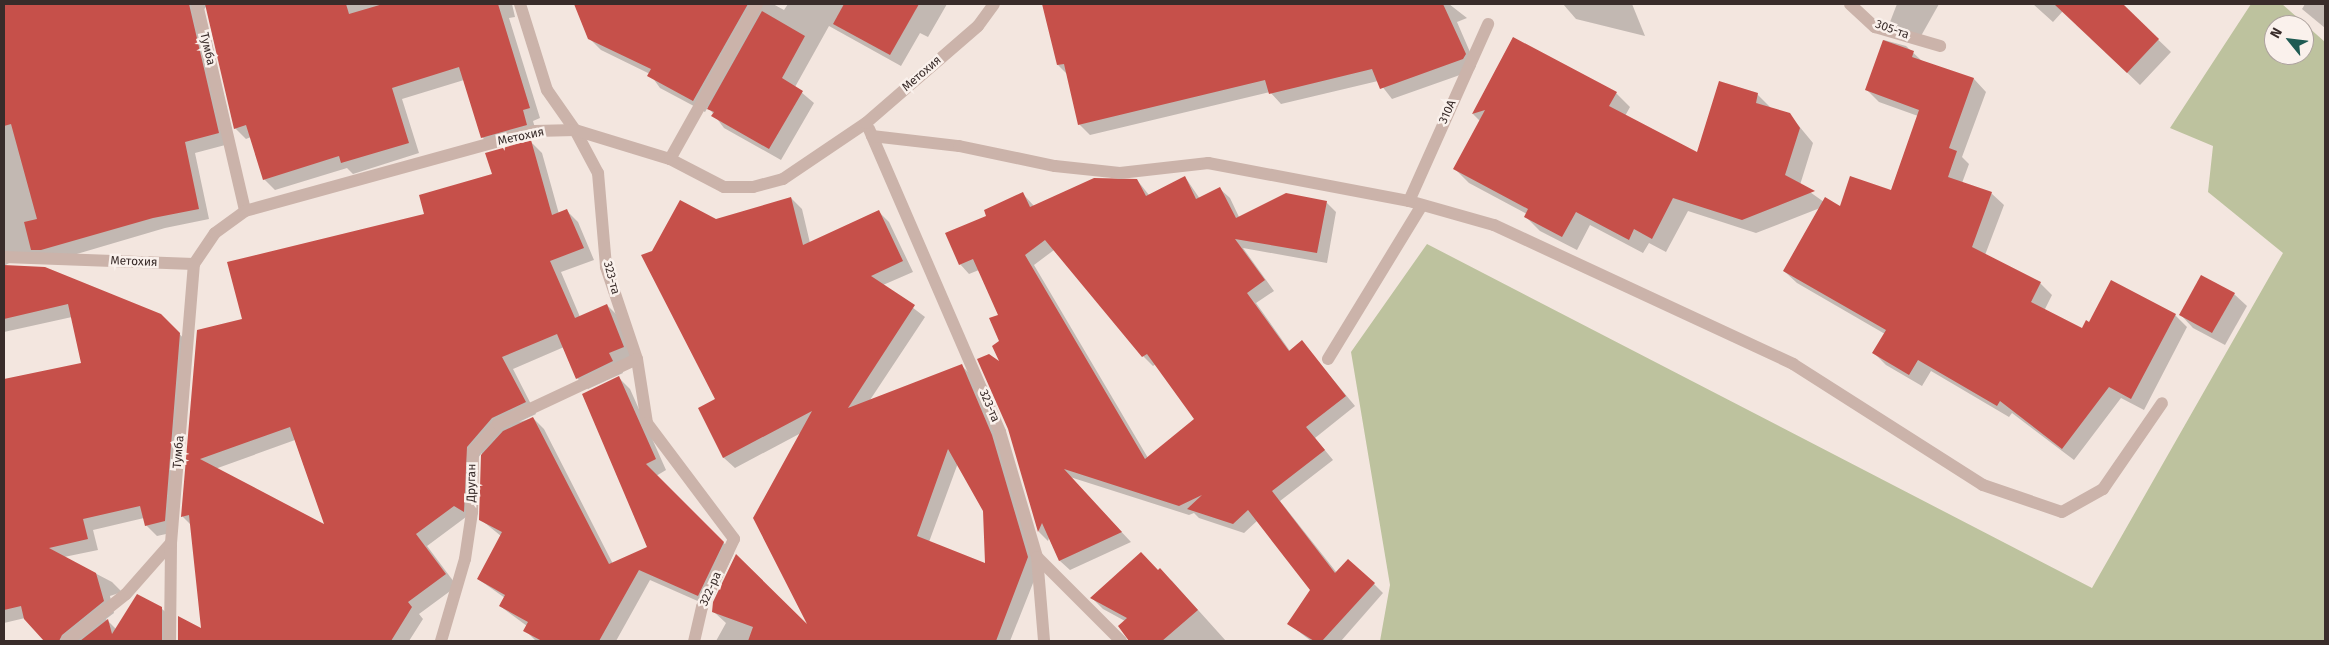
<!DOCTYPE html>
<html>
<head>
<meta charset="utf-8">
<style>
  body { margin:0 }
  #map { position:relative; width:2329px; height:645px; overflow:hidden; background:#f3e6df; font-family:"Fira Sans",sans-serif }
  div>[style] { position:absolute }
  .green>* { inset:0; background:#bdc29e }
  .shadow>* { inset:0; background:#0003 }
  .building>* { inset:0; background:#c6504a }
  .minor>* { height:12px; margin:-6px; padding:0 6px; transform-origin:6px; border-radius:6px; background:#cbb3aa }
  span { translate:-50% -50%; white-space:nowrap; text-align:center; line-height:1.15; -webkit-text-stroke:5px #faf1ec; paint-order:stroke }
  .street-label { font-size:12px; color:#392c2a }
  .frame { position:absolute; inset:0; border:5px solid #392c2a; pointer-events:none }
  .north { position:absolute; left:2264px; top:15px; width:50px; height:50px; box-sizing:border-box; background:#faf1ec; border:1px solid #ada29e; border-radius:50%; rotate:299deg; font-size:14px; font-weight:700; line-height:20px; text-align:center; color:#392c2a }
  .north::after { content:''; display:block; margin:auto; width:18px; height:22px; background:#1f5b53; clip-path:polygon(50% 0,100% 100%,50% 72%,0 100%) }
</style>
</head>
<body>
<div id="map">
  <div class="green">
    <div style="clip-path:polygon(evenodd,2251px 4px,2282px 4px,2325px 42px,2325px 641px,1380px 641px,1390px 585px,1351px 352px,1427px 244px,2092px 588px,2283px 253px,2208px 192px,2213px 146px,2170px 128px,2251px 4px,2274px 25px,2304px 25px,2304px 55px,2274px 55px,2274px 25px)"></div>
  </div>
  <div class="shadow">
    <div style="clip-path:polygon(4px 4px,512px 4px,515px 17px,509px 18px,540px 118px,533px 121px,537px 135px,493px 148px,482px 137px,464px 80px,402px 99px,419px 153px,353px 174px,347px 168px,275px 190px,264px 179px,251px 137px,246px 139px,235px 128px,207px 5px,199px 17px,229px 144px,195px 153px,209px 219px,165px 228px,53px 261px,16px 259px,4px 266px,161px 315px,190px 345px,175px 532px,157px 536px,146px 525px,144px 518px,93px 530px,98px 550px,64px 557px,112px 582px,122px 592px,110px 596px,114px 613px,106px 619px,116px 629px,161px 608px,173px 619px,172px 641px,45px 641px,25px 618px,4px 623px,4px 381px,82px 364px,72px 317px,4px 332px)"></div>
    <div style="clip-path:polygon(575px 4px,773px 4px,784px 10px,788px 4px,947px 4px,928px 37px,920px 33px,901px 66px,829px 26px,795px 87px,814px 103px,781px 160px,724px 128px,708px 107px,705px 112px,660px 88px,650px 74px,601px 50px,589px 38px)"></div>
    <div style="clip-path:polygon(1043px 4px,1449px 4px,1467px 18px,1457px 22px,1476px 66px,1474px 70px,1392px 99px,1378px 81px,1281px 104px,1270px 92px,1090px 135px,1079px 124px,1068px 75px,1058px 65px)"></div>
    <div style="clip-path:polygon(1563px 4px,1632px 4px,1645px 36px,1576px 19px)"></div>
    <div style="clip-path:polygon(1897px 4px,1939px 4px,1921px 36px,1897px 29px,1890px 22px)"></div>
    <div style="clip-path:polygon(2033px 4px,2121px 4px,2171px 52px,2140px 85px,2063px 11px,2053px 22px)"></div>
    <div style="clip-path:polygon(2305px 4px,2325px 4px,2325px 28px,2302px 9px)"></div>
    <div style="clip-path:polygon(1513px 38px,1616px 93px,1630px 107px,1625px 116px,1697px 154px,1757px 94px,1771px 108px,1789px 114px,1813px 143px,1800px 185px,1824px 202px,1840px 208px,1891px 191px,1918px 116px,1879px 102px,1867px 90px,1884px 40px,1906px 46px,1923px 62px,1974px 79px,1986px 92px,1962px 157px,1969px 164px,1962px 183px,1991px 193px,2004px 205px,1985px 255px,2040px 283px,2052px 295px,2044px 311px,2083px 330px,2089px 324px,2175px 315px,2187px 327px,2144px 410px,2121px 398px,2074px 460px,2012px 413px,2009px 417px,1931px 371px,1922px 386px,1886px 365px,1874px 353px,1885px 334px,1797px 283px,1784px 271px,1820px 208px,1756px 233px,1688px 211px,1666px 252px,1649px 243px,1643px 253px,1590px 225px,1577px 250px,1540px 231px,1526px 217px,1527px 214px,1469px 183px,1455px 169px,1480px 121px,1473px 114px)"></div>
    <div style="clip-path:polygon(evenodd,531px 142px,542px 153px,559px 214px,567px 211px,578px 222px,594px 260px,561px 272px,580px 317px,607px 305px,618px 316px,635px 358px,620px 365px,623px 373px,588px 389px,577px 378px,564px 347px,513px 369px,536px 414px,519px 422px,533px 418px,544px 429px,613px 564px,648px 547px,619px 378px,630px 389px,666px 470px,656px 476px,734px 553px,709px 606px,650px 580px,616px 641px,536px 641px,525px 630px,527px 626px,500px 606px,505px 598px,478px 579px,501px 536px,480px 519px,482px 453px,477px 459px,466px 517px,427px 546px,457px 586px,419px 614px,423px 619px,409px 641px,204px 641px,191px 525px,183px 517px,198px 331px,243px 320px,493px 175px,531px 142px,295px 440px,326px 527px,215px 469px,295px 440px)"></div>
    <div style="clip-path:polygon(evenodd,1185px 177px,1200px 199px,1220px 189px,1230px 198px,1239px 217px,1326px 202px,1336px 212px,1327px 263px,1243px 248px,1274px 291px,1256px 303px,1290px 351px,1302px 342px,1355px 406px,1315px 438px,1333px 460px,1280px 501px,1337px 573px,1374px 584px,1383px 593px,1341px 641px,1311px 641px,1289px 624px,1312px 590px,1258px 520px,1244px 533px,1199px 518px,1194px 513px,1189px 515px,1070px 477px,1131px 542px,1070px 570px,1060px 561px,1049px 538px,1048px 541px,1039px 532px,1009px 428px,999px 315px,979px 270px,969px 274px,960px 264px,988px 216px,1023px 194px,1034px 206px,1137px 180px,1149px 195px,1185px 177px,1054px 250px,1143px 356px,1153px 366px,1156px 364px,1196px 420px,1148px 458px,1034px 265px,1054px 250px)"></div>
    <div style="clip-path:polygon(evenodd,791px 198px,802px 209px,810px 243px,878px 211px,889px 222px,913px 272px,883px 285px,925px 317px,870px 400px,962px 366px,973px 377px,1003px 447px,1039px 568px,1010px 641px,716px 641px,726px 623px,714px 612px,810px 629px,801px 433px,735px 468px,724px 458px,699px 409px,717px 400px,716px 221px,791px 198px,958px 463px,984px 511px,986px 564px,929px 542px,958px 463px)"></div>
    <div style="clip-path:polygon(2234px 294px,2247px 306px,2225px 345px,2193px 328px,2181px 315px)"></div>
    <div style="clip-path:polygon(1158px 571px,1172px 581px,1226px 641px,1129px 641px,1125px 621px,1103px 609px,1092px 598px)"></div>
  </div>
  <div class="building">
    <div style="clip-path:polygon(4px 4px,189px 4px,219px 133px,185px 142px,199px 209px,153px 218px,41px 250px,31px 250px,24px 222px,37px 219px,11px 124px,4px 126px)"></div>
    <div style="clip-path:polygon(205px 4px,346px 4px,349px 14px,383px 4px,498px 4px,530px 108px,523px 110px,527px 125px,481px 138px,459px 67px,392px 88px,409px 143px,341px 163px,339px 156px,263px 180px,246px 125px,234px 129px)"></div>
    <div style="clip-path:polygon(574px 4px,748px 4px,693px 101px,647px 76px,651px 69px,588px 39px)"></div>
    <div style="clip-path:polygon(844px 4px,919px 4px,890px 55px,833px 24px)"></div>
    <div style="clip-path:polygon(1042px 4px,1443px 4px,1466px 54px,1463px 59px,1380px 89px,1372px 69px,1269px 94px,1265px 80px,1078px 125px,1064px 64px,1057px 65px)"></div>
    <div style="clip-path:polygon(2054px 4px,2123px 4px,2159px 39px,2127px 73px)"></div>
    <div style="clip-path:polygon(762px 11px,805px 36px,782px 78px,803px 91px,769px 149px,711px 116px,714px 112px,707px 109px)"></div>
    <div style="clip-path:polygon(1513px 37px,1617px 92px,1609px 106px,1697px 152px,1719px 81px,1758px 93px,1756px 103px,1790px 113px,1800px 128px,1785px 175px,1815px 191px,1742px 220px,1673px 198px,1652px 239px,1634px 229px,1629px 240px,1576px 212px,1562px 237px,1524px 217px,1528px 209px,1453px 169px,1485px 110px,1472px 114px)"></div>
    <div style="clip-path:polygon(1883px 40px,1914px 51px,1912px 57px,1974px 78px,1949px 148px,1957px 151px,1948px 177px,1992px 192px,1972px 247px,2041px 282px,2031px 302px,2082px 328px,2086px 320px,2089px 322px,2111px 280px,2176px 314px,2131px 399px,2109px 387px,2062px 449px,2000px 401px,1997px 406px,1918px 360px,1909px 375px,1872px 353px,1886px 330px,1783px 271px,1825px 197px,1840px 206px,1850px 176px,1891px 190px,1919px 110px,1865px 90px)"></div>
    <div style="clip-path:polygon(evenodd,531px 140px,552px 215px,567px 209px,584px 248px,550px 261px,575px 318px,607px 304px,624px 347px,609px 353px,613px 361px,576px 379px,557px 334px,502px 357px,526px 402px,492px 418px,467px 447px,464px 512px,454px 506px,416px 534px,446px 574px,408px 602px,412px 607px,391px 641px,178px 641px,178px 616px,201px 628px,189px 515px,181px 517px,197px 330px,242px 319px,227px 262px,424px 214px,419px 195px,492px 174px,485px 153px,531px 140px,290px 427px,324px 524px,200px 459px,290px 427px)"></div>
    <div style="clip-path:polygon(evenodd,1185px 176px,1196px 199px,1220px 187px,1236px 218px,1286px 193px,1327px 201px,1317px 253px,1235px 239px,1265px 280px,1247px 293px,1289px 351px,1302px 340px,1346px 396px,1306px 427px,1325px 450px,1272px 491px,1335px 573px,1348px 559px,1375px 583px,1322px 641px,1314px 641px,1287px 624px,1310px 590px,1248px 510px,1233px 524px,1187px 509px,1202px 495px,1179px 506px,1064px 469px,1122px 532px,1059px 561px,1042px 523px,1038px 532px,1008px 429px,977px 359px,989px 354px,999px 361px,992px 346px,999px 341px,989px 318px,998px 315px,973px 259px,959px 265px,945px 233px,986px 216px,984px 210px,1023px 192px,1030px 207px,1094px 178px,1137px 179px,1146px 196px,1185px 176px,1045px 240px,1142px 357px,1147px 354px,1194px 419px,1145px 459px,1025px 255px,1045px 240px)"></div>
    <div style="clip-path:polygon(evenodd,791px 197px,803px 245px,879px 210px,903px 261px,871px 276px,915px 305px,848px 408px,962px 364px,992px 435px,1028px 557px,996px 641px,748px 641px,753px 627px,712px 612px,713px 602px,736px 554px,807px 624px,753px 518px,812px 411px,723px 458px,698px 408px,715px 399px,641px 255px,652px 251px,680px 200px,716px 219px,791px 197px,948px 449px,983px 511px,985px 563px,917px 536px,948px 449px)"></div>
    <div style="clip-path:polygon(4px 265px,45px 267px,161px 314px,180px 333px,165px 521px,145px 526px,140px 506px,83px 519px,88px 539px,49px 548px,96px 573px,104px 601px,62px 635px,59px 641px,44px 641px,24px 619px,21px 606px,4px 610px,4px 379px,81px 363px,68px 304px,4px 319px)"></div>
    <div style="clip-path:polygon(2201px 275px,2235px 293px,2212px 333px,2179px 315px)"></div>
    <div style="clip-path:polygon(619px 376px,656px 459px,646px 464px,724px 542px,698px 596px,639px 570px,599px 641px,542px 641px,523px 631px,528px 622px,499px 606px,505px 595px,477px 579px,502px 532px,479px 520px,481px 455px,503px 431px,533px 417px,609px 564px,647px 547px,582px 394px)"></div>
    <div style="clip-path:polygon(1141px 552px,1158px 570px,1160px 568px,1198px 610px,1162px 641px,1129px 641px,1118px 626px,1127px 618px,1090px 598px)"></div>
    <div style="clip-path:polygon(137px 594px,162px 607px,162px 641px,80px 641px,108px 619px,112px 634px)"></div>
  </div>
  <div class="minor">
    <div style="left:197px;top:4px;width:212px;rotate:76.9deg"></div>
    <div style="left:520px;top:4px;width:90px;rotate:72.6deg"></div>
    <div style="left:547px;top:90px;width:49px;rotate:55deg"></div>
    <div style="left:575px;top:130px;width:49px;rotate:61.9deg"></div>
    <div style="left:598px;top:173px;width:94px;rotate:85.1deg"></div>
    <div style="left:606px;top:267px;width:97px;rotate:71.4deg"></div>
    <div style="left:637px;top:359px;width:65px;rotate:81.1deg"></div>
    <div style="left:647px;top:423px;width:145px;rotate:53.1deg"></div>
    <div style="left:734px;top:539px;width:75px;rotate:115.2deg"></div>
    <div style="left:702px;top:607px;width:35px;rotate:103deg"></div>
    <div style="left:1850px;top:4px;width:34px;rotate:43deg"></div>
    <div style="left:1875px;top:27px;width:68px;rotate:16.3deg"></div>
    <div style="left:869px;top:129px;width:330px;rotate:66.6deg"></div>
    <div style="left:1000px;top:432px;width:130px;rotate:73.5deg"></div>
    <div style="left:1037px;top:557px;width:84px;rotate:85.2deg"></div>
    <div style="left:872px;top:136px;width:88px;rotate:6.6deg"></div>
    <div style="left:959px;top:146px;width:98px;rotate:11.8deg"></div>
    <div style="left:1055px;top:166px;width:65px;rotate:6.1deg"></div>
    <div style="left:1120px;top:173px;width:89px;rotate:-6.5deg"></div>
    <div style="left:1208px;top:163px;width:205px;rotate:10.7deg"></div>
    <div style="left:1409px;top:201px;width:88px;rotate:15.8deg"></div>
    <div style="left:1494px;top:225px;width:330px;rotate:24.9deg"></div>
    <div style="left:1793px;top:364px;width:225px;rotate:32.5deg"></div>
    <div style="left:1983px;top:485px;width:83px;rotate:18.9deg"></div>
    <div style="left:2062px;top:512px;width:47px;rotate:-29.3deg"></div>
    <div style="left:2103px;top:489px;width:104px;rotate:-55.5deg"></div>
    <div style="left:670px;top:159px;width:178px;rotate:-60.7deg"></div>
    <div style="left:1409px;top:201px;width:194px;rotate:-65.9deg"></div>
    <div style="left:4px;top:257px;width:190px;rotate:2.1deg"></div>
    <div style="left:194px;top:264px;width:37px;rotate:-56deg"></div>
    <div style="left:215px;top:233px;width:37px;rotate:-36deg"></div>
    <div style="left:245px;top:211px;width:301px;rotate:-15.4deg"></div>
    <div style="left:535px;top:131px;width:40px;rotate:-1.4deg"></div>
    <div style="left:575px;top:130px;width:99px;rotate:17deg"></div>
    <div style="left:670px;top:159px;width:61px;rotate:27.4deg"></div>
    <div style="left:724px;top:187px;width:29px"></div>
    <div style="left:753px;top:187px;width:31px;rotate:-15deg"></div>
    <div style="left:783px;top:179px;width:100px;rotate:-34deg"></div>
    <div style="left:866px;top:123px;width:148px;rotate:-40.9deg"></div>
    <div style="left:978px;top:26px;width:27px;rotate:-54deg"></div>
    <div style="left:1328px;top:359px;width:180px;rotate:-58.6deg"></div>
    <div style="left:1037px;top:557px;width:119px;rotate:45deg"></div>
    <div style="left:67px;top:641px;width:75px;rotate:-38.5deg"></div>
    <div style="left:126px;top:594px;width:68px;rotate:-48.6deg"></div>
    <div style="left:170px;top:641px;width:98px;rotate:-89.4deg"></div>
    <div style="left:171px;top:543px;width:280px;rotate:-85.3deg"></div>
    <div style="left:441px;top:641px;width:85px;rotate:-73.7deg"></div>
    <div style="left:465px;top:559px;width:48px;rotate:-81.5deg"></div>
    <div style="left:472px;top:512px;width:60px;rotate:-89deg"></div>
    <div style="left:473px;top:452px;width:38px;rotate:-48deg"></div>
    <div style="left:498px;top:424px;width:153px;rotate:-25.1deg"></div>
  </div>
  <div class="street-label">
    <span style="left:1892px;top:30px;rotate:20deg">305-та</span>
    <span style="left:207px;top:49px;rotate:77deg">Тумба</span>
    <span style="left:922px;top:74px;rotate:-41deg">Метохия</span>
    <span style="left:1448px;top:112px;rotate:-66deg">310А</span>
    <span style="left:521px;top:137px;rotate:-12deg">Метохия</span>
    <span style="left:134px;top:262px;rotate:2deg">Метохия</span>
    <span style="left:611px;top:278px;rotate:75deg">323-та</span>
    <span style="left:989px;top:406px;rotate:67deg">323-та</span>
    <span style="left:179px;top:452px;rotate:-85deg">Тумба</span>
    <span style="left:472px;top:483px;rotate:-89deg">Друган</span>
    <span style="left:711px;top:589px;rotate:-66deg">322-ра</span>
  </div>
  <div class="frame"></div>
  <div class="north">N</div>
</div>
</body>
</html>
